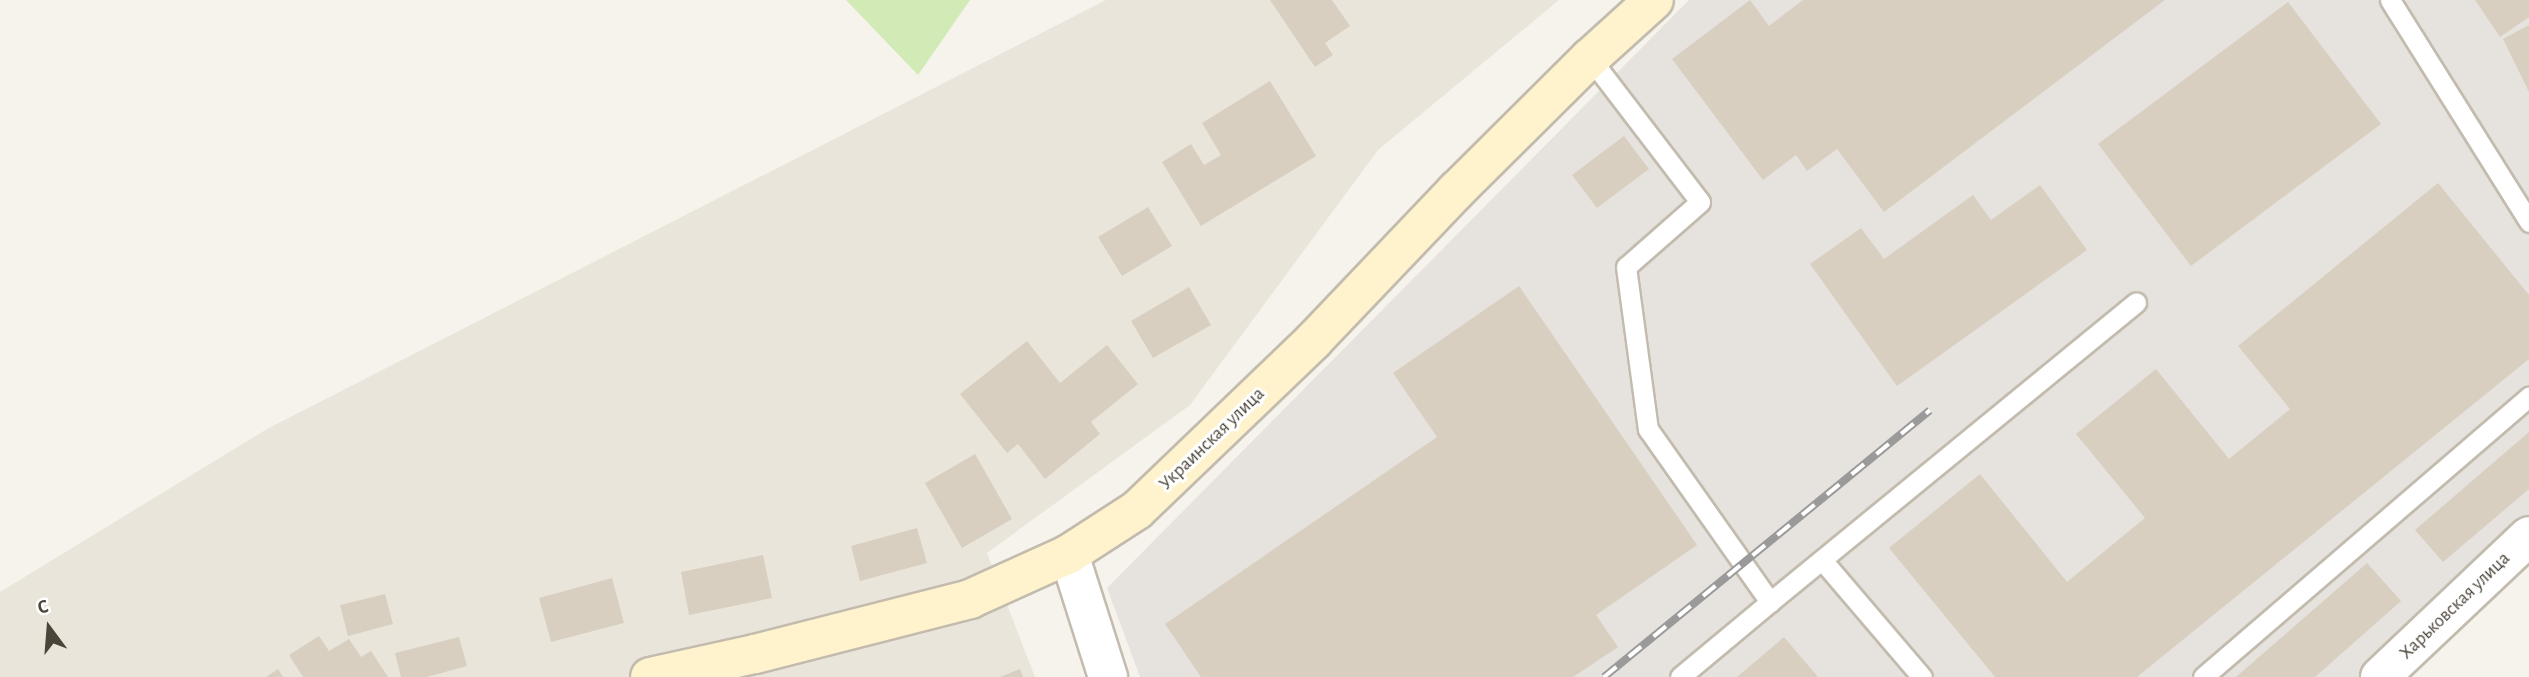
<!DOCTYPE html>
<html>
<head>
<meta charset="utf-8">
<style>
  body { margin:0 }
  #map { position:relative; width:2529px; height:677px; overflow:hidden; background:#f6f3ec; font-family:"Alegreya Sans",sans-serif }
  div>[style] { position:absolute }
  .residential>* { inset:0; background:#eae5da }
  .industrial>* { inset:0; background:#e6e2dd }
  .green>* { inset:0; background:#d2eab5 }
  .building>* { inset:0; background:#d8cfc1 }
  .roads { filter:drop-shadow(2px 0 #c2bbae) drop-shadow(-2px 0 #c2bbae) drop-shadow(0 2px #c2bbae) drop-shadow(0 -2px #c2bbae) }
  .lane>* { height:19px; margin:-9.5px; padding:0 9.5px; transform-origin:9.5px; border-radius:9.5px; background:#fff }
  .street>* { height:38px; margin:-19px; padding:0 19px; transform-origin:19px; border-radius:19px; background:#fff }
  .secondary>* { height:38px; margin:-19px; padding:0 19px; transform-origin:19px; border-radius:19px; background:#fff3cd }
  .rail>* { height:8px; margin-top:-4px; transform-origin:0; background:repeating-linear-gradient(90deg,#fff 0 16px,#9a9a9a 0 32px); box-sizing:border-box; border-block:2px solid #9a9a9a }
  span { translate:-50% -50%; white-space:nowrap; text-align:center; line-height:1.15; -webkit-text-stroke:6px #fff; paint-order:stroke }
  .street-label { font-size:19px; color:#4b4439 }
  .north { position:absolute; left:14px; top:593px; width:70px; height:70px; -webkit-text-stroke:5px #fff; paint-order:stroke; rotate:344deg; font-size:19px; font-weight:700; line-height:28px; text-align:center; color:#4b4439 }
  .north::after { content:''; display:block; margin:auto; width:24px; height:32px; background:#4b4439; clip-path:polygon(50% 0,100% 100%,50% 72%,0 100%) }
</style>
</head>
<body>
<div id="map">
  <div class="residential">
    <div style="clip-path:polygon(1106px 0,1559px 0,1378px 150px,1190px 405px,987px 553px,1035px 677px,0 677px,0 592px,267px 429px)"></div>
  </div>
  <div class="industrial">
    <div style="clip-path:polygon(1689px 0,2529px 0,2529px 526px,2359px 677px,1140px 677px,1107px 588px)"></div>
  </div>
  <div class="green">
    <div style="clip-path:polygon(846px 0,970px 0,918px 75px)"></div>
  </div>
  <div class="building">
    <div style="clip-path:polygon(1270px 0,1332px 0,1350px 26px,1325px 43px,1333px 55px,1315px 67px)"></div>
    <div style="clip-path:polygon(1750px 0,1769px 26px,1803px 0,2165px 0,1884px 212px,1837px 149px,1807px 171px,1796px 155px,1763px 180px,1672px 59px)"></div>
    <div style="clip-path:polygon(2475px 0,2529px 0,2529px 17px,2500px 37px)"></div>
    <div style="clip-path:polygon(2288px 2px,2381px 124px,2191px 266px,2098px 144px)"></div>
    <div style="clip-path:polygon(2529px 25px,2529px 92px,2503px 39px)"></div>
    <div style="clip-path:polygon(1270px 81px,1316px 156px,1201px 226px,1162px 162px,1191px 144px,1204px 165px,1221px 155px,1202px 123px)"></div>
    <div style="clip-path:polygon(1624px 136px,1649px 169px,1597px 208px,1572px 175px)"></div>
    <div style="clip-path:polygon(2438px 183px,2529px 295px,2529px 359px,2137px 677px,1995px 677px,1889px 548px,1980px 474px,2067px 582px,2145px 518px,2076px 434px,2156px 369px,2229px 459px,2290px 409px,2238px 346px)"></div>
    <div style="clip-path:polygon(2040px 185px,2087px 250px,1897px 386px,1810px 264px,1861px 228px,1884px 259px,1973px 195px,1991px 220px)"></div>
    <div style="clip-path:polygon(1148px 207px,1172px 246px,1122px 276px,1098px 237px)"></div>
    <div style="clip-path:polygon(1519px 286px,1697px 545px,1596px 615px,1618px 647px,1573px 677px,1201px 677px,1165px 624px,1437px 437px,1393px 373px)"></div>
    <div style="clip-path:polygon(1189px 287px,1211px 325px,1153px 358px,1131px 321px)"></div>
    <div style="clip-path:polygon(1027px 341px,1060px 383px,1107px 345px,1138px 384px,1091px 422px,1100px 434px,1045px 479px,1018px 444px,1007px 453px,960px 394px)"></div>
    <div style="clip-path:polygon(2529px 432px,2529px 489px,2443px 562px,2415px 530px)"></div>
    <div style="clip-path:polygon(975px 454px,1012px 519px,962px 548px,925px 483px)"></div>
    <div style="clip-path:polygon(917px 528px,927px 563px,860px 581px,851px 546px)"></div>
    <div style="clip-path:polygon(763px 555px,772px 598px,689px 615px,681px 572px)"></div>
    <div style="clip-path:polygon(2367px 563px,2401px 601px,2315px 677px,2236px 677px)"></div>
    <div style="clip-path:polygon(612px 578px,624px 623px,551px 642px,539px 598px)"></div>
    <div style="clip-path:polygon(385px 594px,393px 624px,348px 636px,340px 605px)"></div>
    <div style="clip-path:polygon(319px 636px,329px 651px,349px 639px,361px 657px,371px 651px,388px 677px,303px 677px,289px 655px)"></div>
    <div style="clip-path:polygon(459px 637px,467px 666px,427px 677px,401px 677px,395px 653px)"></div>
    <div style="clip-path:polygon(1784px 637px,1818px 677px,1737px 677px)"></div>
    <div style="clip-path:polygon(278px 669px,283px 677px,266px 677px)"></div>
    <div style="clip-path:polygon(1020px 669px,1023px 677px,1000px 677px)"></div>
  </div>
  <div class="roads">
    <div class="lane">
      <div style="left:2390px;top:0;width:262px;rotate:57.9deg"></div>
      <div style="left:1590px;top:58px;width:181px;rotate:52.6deg"></div>
      <div style="left:1700px;top:202px;width:98px;rotate:138.7deg"></div>
      <div style="left:1626px;top:267px;width:163px;rotate:82.3deg"></div>
      <div style="left:1648px;top:429px;width:212px;rotate:54.8deg"></div>
      <div style="left:1770px;top:602px;width:117px;rotate:140.2deg"></div>
      <div style="left:1822px;top:560px;width:154px;rotate:49.5deg"></div>
      <div style="left:1770px;top:602px;width:473px;rotate:-39.3deg"></div>
      <div style="left:2203px;top:677px;width:430px;rotate:-40.7deg"></div>
    </div>
    <div class="street">
      <div style="left:1069px;top:554px;width:129px;rotate:72.4deg"></div>
      <div style="left:2380px;top:677px;width:205px;rotate:-43.4deg"></div>
    </div>
    <div class="secondary">
      <div style="left:650px;top:677px;width:107px;rotate:-12.4deg"></div>
      <div style="left:755px;top:654px;width:222px;rotate:-14.3deg"></div>
      <div style="left:970px;top:599px;width:109px;rotate:-24.4deg"></div>
      <div style="left:1069px;top:554px;width:81px;rotate:-32.9deg"></div>
      <div style="left:1137px;top:510px;width:245px;rotate:-43.8deg"></div>
      <div style="left:1314px;top:340px;width:207px;rotate:-46.4deg"></div>
      <div style="left:1457px;top:190px;width:187px;rotate:-44.8deg"></div>
      <div style="left:1590px;top:58px;width:86px;rotate:-42.2deg"></div>
    </div>
  </div>
  <div class="rail">
    <div style="left:1604px;top:677px;width:421px;rotate:-39.3deg"></div>
  </div>
  <div class="street-label">
    <span style="left:1212px;top:439px;rotate:-44deg">Украинская улица</span>
    <span style="left:2455px;top:606px;rotate:-44deg">Харьковская улица</span>
  </div>
  <div class="north">С</div>
</div>
</body>
</html>
